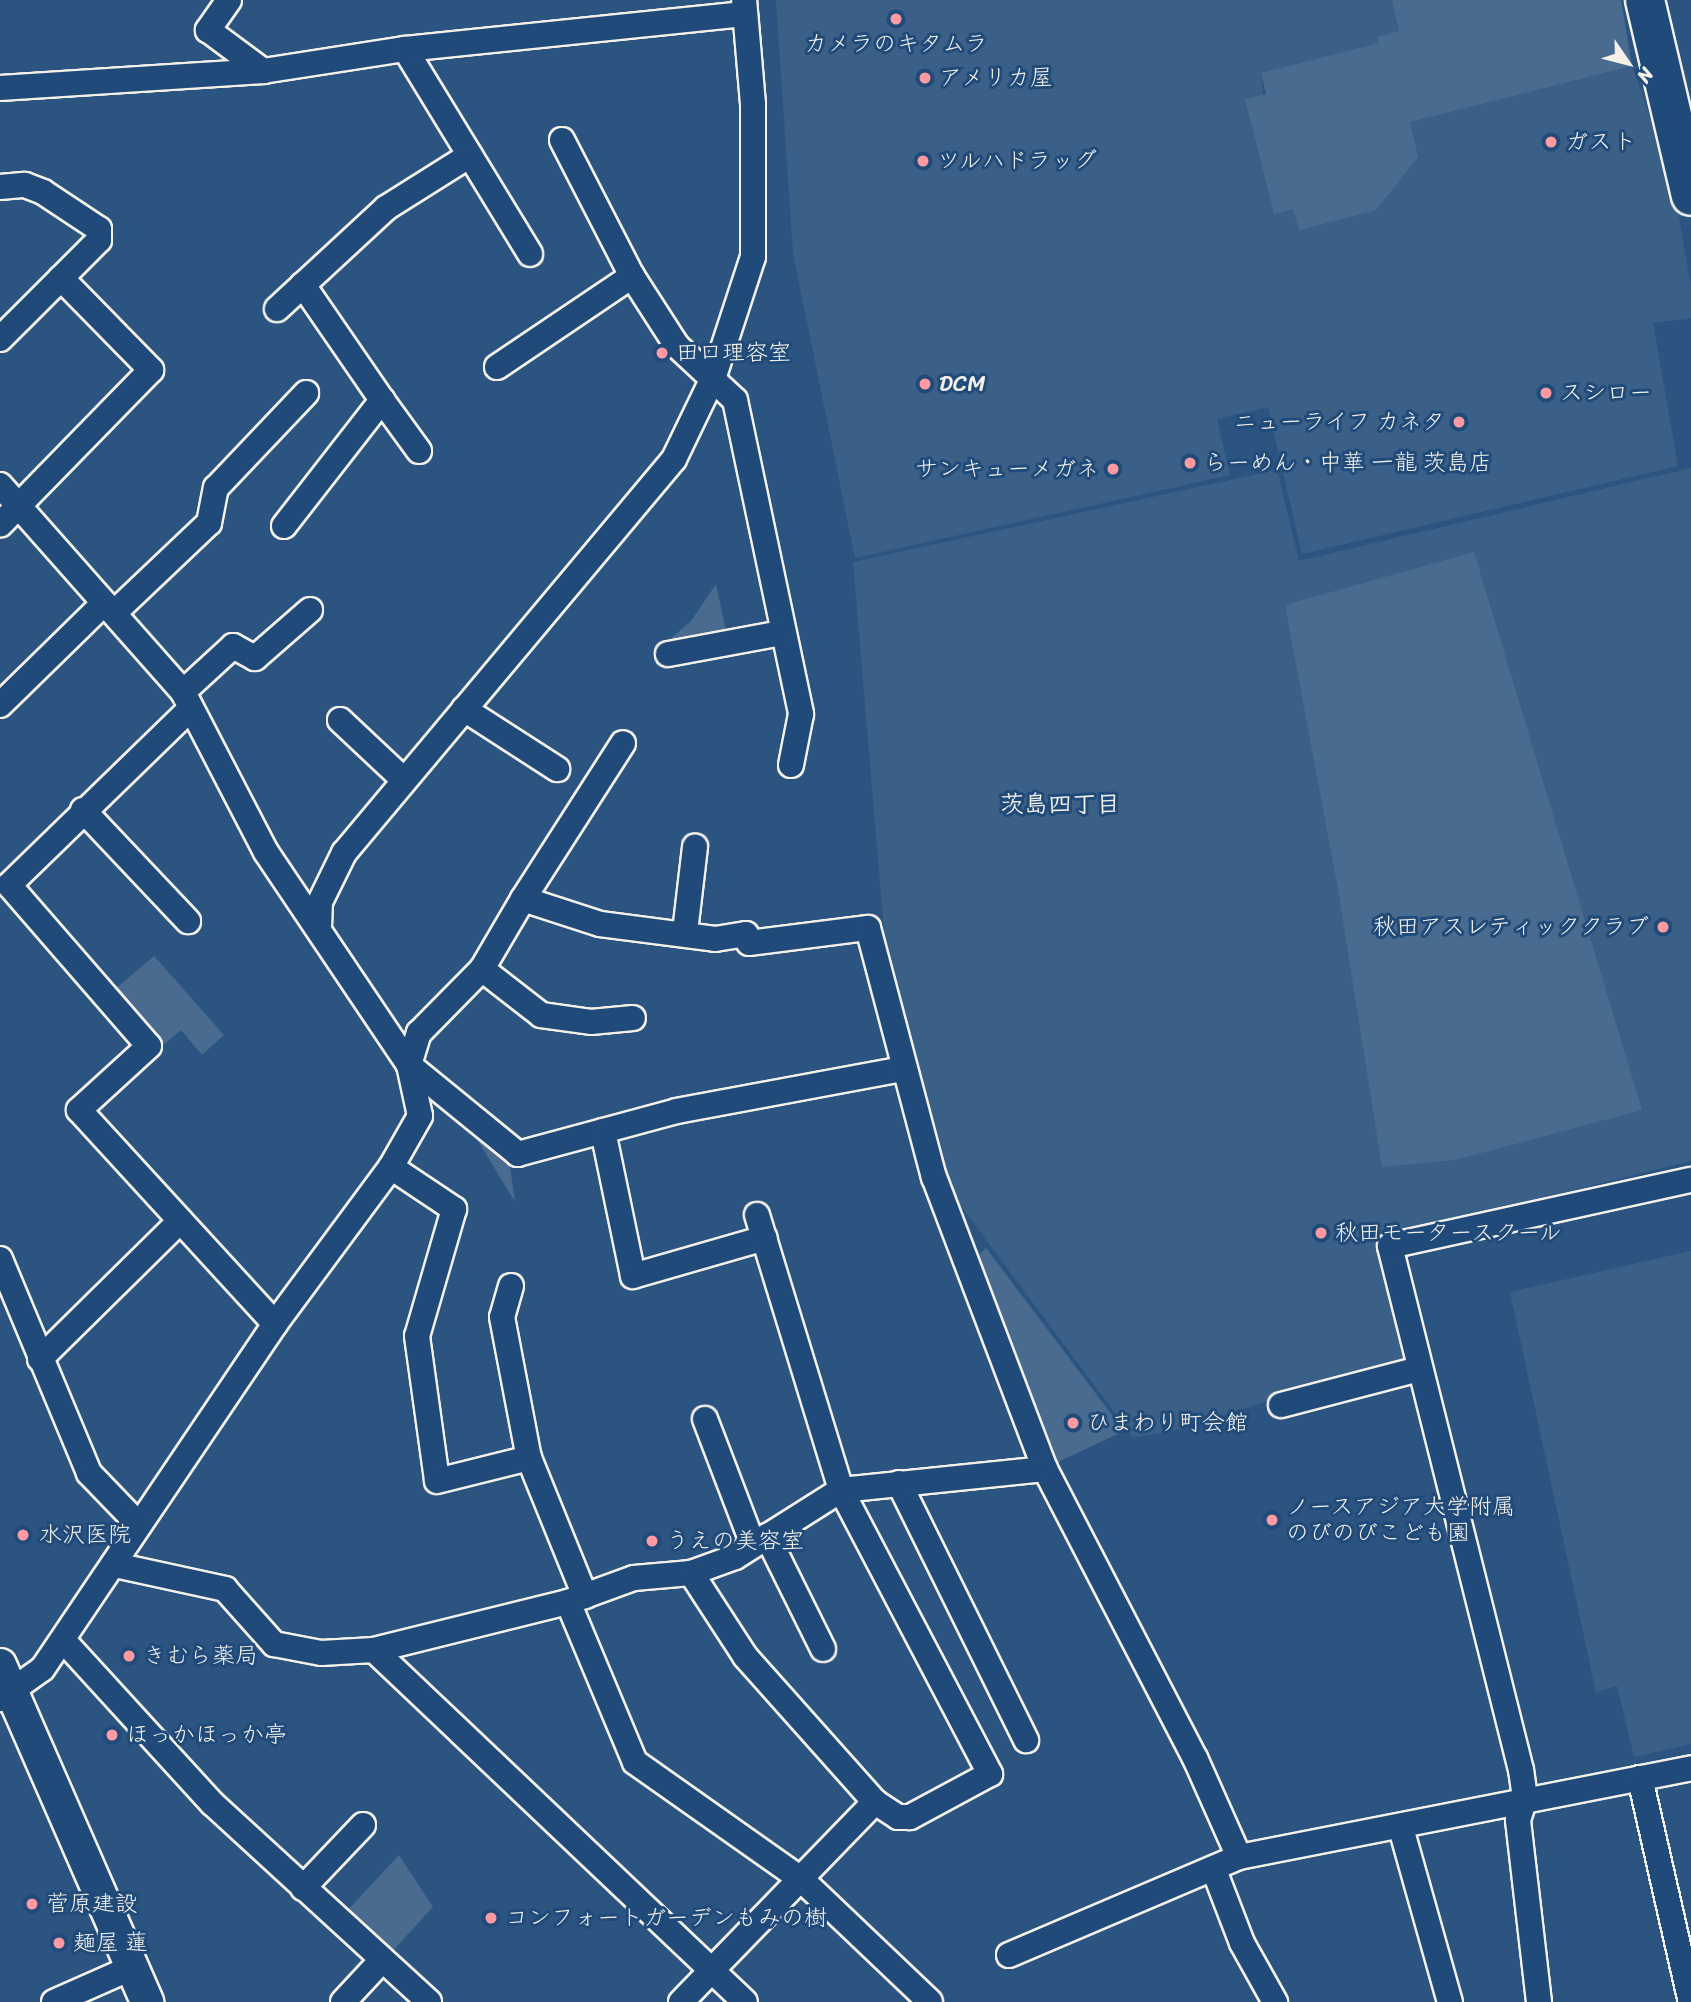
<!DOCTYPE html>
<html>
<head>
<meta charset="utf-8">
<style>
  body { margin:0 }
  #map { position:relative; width:1691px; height:2002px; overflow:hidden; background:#2c5481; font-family:Sriracha,"Klee One",sans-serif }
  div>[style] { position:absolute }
  .built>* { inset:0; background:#3b6088 }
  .green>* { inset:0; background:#496b90 }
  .roads { filter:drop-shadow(2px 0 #f4f1e8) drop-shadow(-2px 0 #f4f1e8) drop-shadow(0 2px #f4f1e8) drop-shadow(0 -2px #f4f1e8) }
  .minor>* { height:24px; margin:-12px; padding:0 12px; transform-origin:12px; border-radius:12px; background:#1f4a7a }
  .tertiary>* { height:32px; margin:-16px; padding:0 16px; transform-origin:16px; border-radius:16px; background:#1f4a7a }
  .primary>* { height:38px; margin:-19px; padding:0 19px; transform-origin:19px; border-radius:19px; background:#1f4a7a }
  .dots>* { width:19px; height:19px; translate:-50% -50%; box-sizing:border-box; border:4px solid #1f4a7a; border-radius:50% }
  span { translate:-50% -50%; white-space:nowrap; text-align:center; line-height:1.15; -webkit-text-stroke:6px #1f4a7a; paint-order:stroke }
  .poi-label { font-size:23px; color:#f4f1e8 }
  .left { translate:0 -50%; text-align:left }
  .right { translate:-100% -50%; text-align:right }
  .neighbourhood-label { font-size:24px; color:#f4f1e8; font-weight:700 }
  .north { position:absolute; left:1593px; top:28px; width:70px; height:70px; -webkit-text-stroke:5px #1f4a7a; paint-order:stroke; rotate:125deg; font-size:19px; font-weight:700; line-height:28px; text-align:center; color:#f4f1e8 }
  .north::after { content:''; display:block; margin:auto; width:24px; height:32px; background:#f4f1e8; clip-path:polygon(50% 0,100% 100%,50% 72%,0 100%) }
</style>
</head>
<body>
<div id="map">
  <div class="built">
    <div style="clip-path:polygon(776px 0,1392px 0,1400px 31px,1379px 37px,1380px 43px,1261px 74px,1274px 213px,1293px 208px,1299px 229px,1409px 122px,1632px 66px,1673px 182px,1691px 287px,1691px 318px,1653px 323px,1678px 466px,1302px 554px,1268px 407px,1217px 419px,1230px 475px,855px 558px,793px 253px)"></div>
    <div style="clip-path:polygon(1691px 468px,1691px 1161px,1377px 1238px,1405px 1358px,1169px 1432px,1133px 1437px,952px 1194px,926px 1123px,885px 942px,853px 562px,1277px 470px,1299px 561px)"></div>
    <div style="clip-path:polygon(1691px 1251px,1691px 1744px,1634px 1757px,1617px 1686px,1596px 1692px,1510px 1292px)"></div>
  </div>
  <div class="green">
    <div style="clip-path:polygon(1392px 0,1621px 0,1632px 66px,1410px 122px,1418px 157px,1376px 210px,1299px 230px,1293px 209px,1274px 214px,1245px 99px,1266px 94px,1261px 73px,1379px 43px,1378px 37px,1399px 31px)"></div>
    <div style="clip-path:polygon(1474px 552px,1642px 1110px,1455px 1160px,1382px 1167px,1338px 889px,1285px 605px)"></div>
    <div style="clip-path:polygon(716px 584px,727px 636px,662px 646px,691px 621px)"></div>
    <div style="clip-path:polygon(154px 956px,224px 1035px,202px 1055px,181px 1030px,161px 1047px,114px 990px)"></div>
    <div style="clip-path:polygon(466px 1121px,509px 1159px,515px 1202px)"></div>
    <div style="clip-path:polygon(986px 1248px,1124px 1431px,1058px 1462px,979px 1255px)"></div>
    <div style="clip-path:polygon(399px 1855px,433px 1907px,388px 1956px,345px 1913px)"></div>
  </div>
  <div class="roads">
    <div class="minor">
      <div style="left:229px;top:0;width:37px;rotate:125deg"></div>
      <div style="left:208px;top:30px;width:69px;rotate:36.7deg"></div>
      <div style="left:405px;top:49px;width:240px;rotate:58.6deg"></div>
      <div style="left:0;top:88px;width:264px;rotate:-3.7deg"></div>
      <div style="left:263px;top:71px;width:144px;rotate:-8.8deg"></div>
      <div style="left:405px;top:49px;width:341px;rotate:-5.9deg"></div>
      <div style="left:562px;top:140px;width:153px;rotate:62.8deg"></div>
      <div style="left:632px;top:276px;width:83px;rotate:57.3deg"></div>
      <div style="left:677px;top:346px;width:79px;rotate:43deg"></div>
      <div style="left:735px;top:400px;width:321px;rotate:78.1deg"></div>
      <div style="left:801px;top:714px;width:52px;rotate:101.1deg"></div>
      <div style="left:0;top:187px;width:25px;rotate:-5deg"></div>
      <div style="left:25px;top:185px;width:19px;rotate:21deg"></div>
      <div style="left:43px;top:192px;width:67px;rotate:33.5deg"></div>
      <div style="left:99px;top:229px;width:11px;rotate:90deg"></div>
      <div style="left:99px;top:240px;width:54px;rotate:135deg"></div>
      <div style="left:277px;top:309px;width:149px;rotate:-42.8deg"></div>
      <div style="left:386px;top:208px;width:99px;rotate:-32.2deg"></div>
      <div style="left:0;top:339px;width:86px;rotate:-45deg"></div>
      <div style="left:61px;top:278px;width:129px;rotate:45.6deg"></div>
      <div style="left:151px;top:370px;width:216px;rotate:134.3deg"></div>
      <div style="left:497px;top:367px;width:163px;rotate:-34deg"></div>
      <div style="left:382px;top:400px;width:63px;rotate:54deg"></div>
      <div style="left:0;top:485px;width:276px;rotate:48.5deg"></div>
      <div style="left:183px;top:692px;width:180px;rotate:62.6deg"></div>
      <div style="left:266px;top:852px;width:257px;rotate:56.1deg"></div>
      <div style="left:409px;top:1065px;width:52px;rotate:77.8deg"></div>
      <div style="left:420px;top:1116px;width:59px;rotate:119.6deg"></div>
      <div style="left:391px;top:1167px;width:195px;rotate:126.5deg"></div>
      <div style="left:275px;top:1324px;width:416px;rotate:124deg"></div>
      <div style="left:42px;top:1669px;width:52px;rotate:144.5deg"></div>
      <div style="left:284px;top:526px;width:160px;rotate:-52.1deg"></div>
      <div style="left:382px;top:400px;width:140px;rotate:-124.5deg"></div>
      <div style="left:114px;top:613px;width:131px;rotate:-43.5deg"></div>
      <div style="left:209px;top:523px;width:36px;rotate:-79deg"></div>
      <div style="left:216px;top:488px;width:131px;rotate:-46.5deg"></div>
      <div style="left:668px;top:654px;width:115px;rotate:-10.5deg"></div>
      <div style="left:183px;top:692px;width:68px;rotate:-42.6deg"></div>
      <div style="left:233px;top:646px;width:25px;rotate:29deg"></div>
      <div style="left:255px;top:658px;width:73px;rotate:-41.1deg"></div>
      <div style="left:0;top:705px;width:146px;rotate:-44.4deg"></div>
      <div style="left:464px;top:709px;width:111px;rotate:32.8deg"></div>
      <div style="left:189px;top:710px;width:251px;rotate:135.8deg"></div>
      <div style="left:9px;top:885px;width:213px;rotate:49deg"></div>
      <div style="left:149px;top:1046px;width:95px;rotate:137.6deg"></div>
      <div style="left:79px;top:1110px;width:290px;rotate:47.5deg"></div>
      <div style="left:340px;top:720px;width:88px;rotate:43.2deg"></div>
      <div style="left:83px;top:810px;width:153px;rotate:46.6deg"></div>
      <div style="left:523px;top:899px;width:185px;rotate:-57.3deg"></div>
      <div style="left:319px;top:928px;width:26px;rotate:-88deg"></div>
      <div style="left:320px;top:902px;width:55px;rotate:-63.9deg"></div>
      <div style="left:344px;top:853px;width:514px;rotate:-50.05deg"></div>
      <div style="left:674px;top:459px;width:92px;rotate:-64.3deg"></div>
      <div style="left:714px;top:376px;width:125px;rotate:-71.9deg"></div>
      <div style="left:753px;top:257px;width:153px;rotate:-90deg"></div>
      <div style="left:753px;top:104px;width:104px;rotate:-94.9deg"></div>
      <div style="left:685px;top:932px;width:86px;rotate:-83.3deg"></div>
      <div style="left:482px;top:969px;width:75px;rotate:37.9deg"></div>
      <div style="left:541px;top:1015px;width:50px;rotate:8deg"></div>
      <div style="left:591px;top:1022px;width:42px;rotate:-5.4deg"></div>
      <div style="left:903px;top:1069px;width:230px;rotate:169.5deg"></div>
      <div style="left:677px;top:1111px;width:165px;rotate:164.9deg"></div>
      <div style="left:518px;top:1154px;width:141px;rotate:-140.8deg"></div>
      <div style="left:409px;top:1065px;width:34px;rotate:-73deg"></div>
      <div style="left:419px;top:1033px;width:90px;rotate:-45.5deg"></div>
      <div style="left:482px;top:969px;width:81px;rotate:-59.6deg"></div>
      <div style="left:523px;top:899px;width:81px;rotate:18deg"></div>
      <div style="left:600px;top:924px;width:116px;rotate:7.4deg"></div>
      <div style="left:715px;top:939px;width:31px;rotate:-9deg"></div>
      <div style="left:746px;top:934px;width:9px;rotate:72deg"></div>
      <div style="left:749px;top:943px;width:120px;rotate:-7.2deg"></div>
      <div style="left:868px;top:928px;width:258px;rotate:75.2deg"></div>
      <div style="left:934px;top:1177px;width:312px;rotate:69.2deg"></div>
      <div style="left:1045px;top:1469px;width:326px;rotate:62.6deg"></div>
      <div style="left:1195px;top:1758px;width:108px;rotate:66deg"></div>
      <div style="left:1239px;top:1857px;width:461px;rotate:-11.1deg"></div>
      <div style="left:603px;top:1131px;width:148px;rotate:78.3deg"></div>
      <div style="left:633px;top:1276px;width:137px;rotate:-16.1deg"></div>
      <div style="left:391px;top:1167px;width:76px;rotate:33.7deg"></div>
      <div style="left:454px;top:1209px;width:132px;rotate:106.2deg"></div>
      <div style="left:417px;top:1336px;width:146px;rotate:82.1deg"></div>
      <div style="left:437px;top:1481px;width:95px;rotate:-14deg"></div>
      <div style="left:757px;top:1215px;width:288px;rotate:73deg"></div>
      <div style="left:841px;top:1490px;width:321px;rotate:62.3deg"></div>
      <div style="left:990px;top:1774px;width:91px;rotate:151.7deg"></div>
      <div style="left:910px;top:1817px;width:12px;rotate:180deg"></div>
      <div style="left:898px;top:1817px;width:27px;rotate:-147deg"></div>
      <div style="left:0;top:1259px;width:232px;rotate:67.4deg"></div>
      <div style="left:89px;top:1473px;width:72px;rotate:46.1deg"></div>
      <div style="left:511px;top:1286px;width:32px;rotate:106deg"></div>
      <div style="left:502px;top:1317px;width:144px;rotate:79.2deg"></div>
      <div style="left:529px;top:1458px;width:149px;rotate:67.9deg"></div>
      <div style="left:40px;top:1359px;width:197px;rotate:-44.6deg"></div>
      <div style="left:1281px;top:1405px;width:143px;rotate:-14.6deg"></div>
      <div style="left:705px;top:1419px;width:135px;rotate:69.1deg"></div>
      <div style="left:899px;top:1483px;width:287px;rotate:63.7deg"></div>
      <div style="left:767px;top:1536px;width:126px;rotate:63.6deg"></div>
      <div style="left:115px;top:1565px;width:113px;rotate:12.3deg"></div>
      <div style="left:225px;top:1589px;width:74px;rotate:48.3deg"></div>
      <div style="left:274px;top:1644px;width:48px;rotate:10.8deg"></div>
      <div style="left:321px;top:1653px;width:53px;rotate:-3.2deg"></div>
      <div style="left:374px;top:1650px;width:200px;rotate:-13.9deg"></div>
      <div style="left:568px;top:1602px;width:70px;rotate:-20deg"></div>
      <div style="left:634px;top:1578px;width:57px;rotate:-5deg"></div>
      <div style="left:691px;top:1573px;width:47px;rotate:-20deg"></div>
      <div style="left:735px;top:1557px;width:125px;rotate:-32.3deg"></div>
      <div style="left:841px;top:1490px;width:205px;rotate:-5.9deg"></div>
      <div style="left:568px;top:1602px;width:173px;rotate:67.3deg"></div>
      <div style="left:635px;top:1762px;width:203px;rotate:35.2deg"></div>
      <div style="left:801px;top:1879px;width:178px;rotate:43.6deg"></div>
      <div style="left:63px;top:1640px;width:222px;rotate:47.6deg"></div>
      <div style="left:213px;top:1804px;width:293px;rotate:42.5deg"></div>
      <div style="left:374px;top:1650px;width:511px;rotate:43.49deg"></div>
      <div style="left:1640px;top:1778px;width:230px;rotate:77.2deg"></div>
      <div style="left:1401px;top:1828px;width:181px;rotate:74.3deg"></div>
      <div style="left:1214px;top:1870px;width:78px;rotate:69deg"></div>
      <div style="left:1242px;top:1943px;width:68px;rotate:60.8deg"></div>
      <div style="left:303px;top:1888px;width:87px;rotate:-46.4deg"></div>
      <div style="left:1009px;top:1955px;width:250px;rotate:-23.1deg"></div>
      <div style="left:54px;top:2002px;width:84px;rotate:-23.8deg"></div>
      <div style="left:343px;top:2002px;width:57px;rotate:-47.1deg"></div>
      <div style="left:681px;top:2002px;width:279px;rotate:-45.9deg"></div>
      <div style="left:875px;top:1802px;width:195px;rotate:-131.7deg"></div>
      <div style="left:745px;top:1656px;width:99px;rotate:-123deg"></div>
      <div style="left:1539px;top:2002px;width:183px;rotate:-96.6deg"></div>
      <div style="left:1518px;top:1820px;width:23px;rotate:-72deg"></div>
      <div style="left:1525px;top:1798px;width:28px;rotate:-98deg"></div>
      <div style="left:1521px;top:1770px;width:540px;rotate:-104.04deg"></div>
      <div style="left:1390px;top:1246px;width:308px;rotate:-12.4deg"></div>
    </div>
    <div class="tertiary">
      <div style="left:0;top:1665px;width:368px;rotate:66.4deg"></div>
    </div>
    <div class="primary">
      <div style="left:1645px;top:0;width:201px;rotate:76.8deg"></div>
    </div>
  </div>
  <div class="dots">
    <div style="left:896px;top:19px;background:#ff9aa2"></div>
    <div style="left:925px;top:78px;background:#ff9aa2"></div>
    <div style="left:1551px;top:142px;background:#ff9aa2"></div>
    <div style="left:923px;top:161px;background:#ff9aa2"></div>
    <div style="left:662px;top:353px;background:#ff9aa2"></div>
    <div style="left:925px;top:384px;background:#ff9aa2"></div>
    <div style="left:1546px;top:393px;background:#ff9aa2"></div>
    <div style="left:1459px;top:422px;background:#ff9aa2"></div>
    <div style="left:1190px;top:463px;background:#ff9aa2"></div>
    <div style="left:1113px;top:469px;background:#ff9aa2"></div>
    <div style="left:1663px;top:927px;background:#ff9aa2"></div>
    <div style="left:1321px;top:1233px;background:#ff9aa2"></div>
    <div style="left:1073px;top:1423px;background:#ff9aa2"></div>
    <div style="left:1272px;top:1520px;background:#ff9aa2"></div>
    <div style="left:23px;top:1535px;background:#ff9aa2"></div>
    <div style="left:652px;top:1541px;background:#ff9aa2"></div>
    <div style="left:129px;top:1656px;background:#ff9aa2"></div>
    <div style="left:112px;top:1735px;background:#ff9aa2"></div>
    <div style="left:32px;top:1904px;background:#ff9aa2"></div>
    <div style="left:491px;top:1918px;background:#ff9aa2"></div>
    <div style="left:59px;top:1943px;background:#ff9aa2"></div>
  </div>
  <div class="poi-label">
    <span style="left:896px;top:44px">カメラのキタムラ</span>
    <span class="left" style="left:939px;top:78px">アメリカ屋</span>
    <span class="left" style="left:1565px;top:142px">ガスト</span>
    <span class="left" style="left:937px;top:161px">ツルハドラッグ</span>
    <span class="left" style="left:676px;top:353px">田口理容室</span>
    <span class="left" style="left:939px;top:384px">DCM</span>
    <span class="left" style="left:1560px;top:393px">スシロー</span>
    <span class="right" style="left:1445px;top:422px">ニューライフ カネタ</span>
    <span class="left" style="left:1204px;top:463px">らーめん・中華 一龍 茨島店</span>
    <span class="right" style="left:1099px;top:469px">サンキューメガネ</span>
    <span class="right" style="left:1649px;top:927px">秋田アスレティッククラブ</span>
    <span class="left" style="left:1335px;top:1233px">秋田モータースクール</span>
    <span class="left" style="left:1087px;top:1423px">ひまわり町会館</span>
    <span class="left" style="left:1286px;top:1520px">ノースアジア大学附属<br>のびのびこども園</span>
    <span class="left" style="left:39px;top:1535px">水沢医院</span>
    <span class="left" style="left:666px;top:1541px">うえの美容室</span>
    <span class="left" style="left:143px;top:1656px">きむら薬局</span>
    <span class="left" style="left:126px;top:1735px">ほっかほっか亭</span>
    <span class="left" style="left:46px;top:1904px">菅原建設</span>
    <span class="left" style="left:505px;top:1918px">コンフォートガーデンもみの樹</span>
    <span class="left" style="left:73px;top:1943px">麺屋 蓮</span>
  </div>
  <div class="neighbourhood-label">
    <span style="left:1060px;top:805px">茨島四丁目</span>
  </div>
  <div class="north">N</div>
</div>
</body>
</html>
